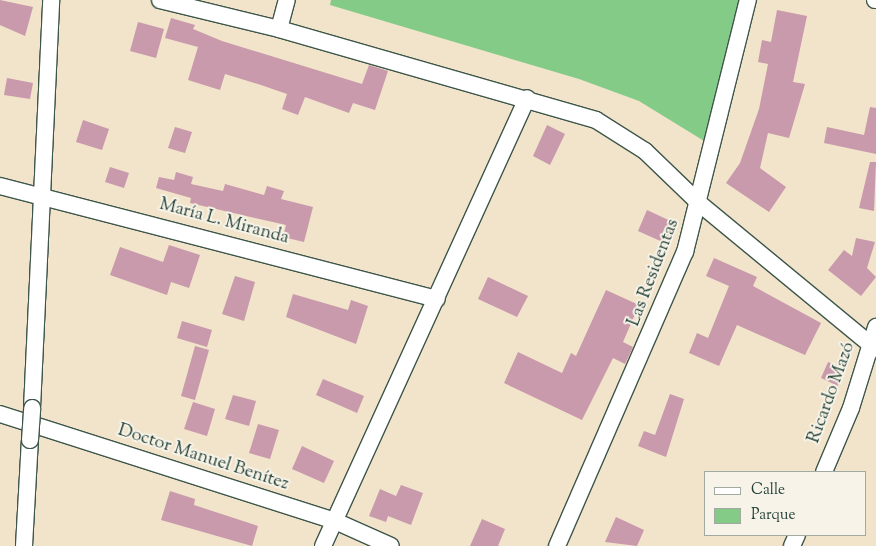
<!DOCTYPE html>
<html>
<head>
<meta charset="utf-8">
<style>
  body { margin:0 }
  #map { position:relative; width:876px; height:546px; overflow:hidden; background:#f1e4ca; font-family:"Sorts Mill Goudy",serif }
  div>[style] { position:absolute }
  .green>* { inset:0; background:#83cb87 }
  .building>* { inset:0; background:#c999ac }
  .roads { filter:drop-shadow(1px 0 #3e564a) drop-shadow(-1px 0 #3e564a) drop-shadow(0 1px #3e564a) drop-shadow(0 -1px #3e564a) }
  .street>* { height:16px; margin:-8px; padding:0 8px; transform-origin:8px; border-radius:8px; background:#fff }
  .bridges { filter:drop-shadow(1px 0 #3e564a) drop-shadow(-1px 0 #3e564a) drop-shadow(0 1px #3e564a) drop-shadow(0 -1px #3e564a) }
  .street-bridge>* { height:16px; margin:-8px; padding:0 8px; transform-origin:8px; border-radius:8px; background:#fff }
  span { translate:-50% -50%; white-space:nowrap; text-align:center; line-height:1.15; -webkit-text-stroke:4px #f7f3e8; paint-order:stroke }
  .street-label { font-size:18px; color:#1f3d34 }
  .legend { position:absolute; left:704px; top:471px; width:162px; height:65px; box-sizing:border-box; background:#f7f3e8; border:1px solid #a1aaa0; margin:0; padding:6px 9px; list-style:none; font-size:15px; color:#1f3d34 }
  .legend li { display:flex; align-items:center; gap:10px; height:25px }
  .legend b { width:25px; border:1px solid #a1aaa0 }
</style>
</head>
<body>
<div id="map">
  <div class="green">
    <div style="clip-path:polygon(331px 0,740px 0,709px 144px,639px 101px,579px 79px,330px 5px)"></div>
  </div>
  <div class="building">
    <div style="clip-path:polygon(0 0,33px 7px,25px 36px,0 25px)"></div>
    <div style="clip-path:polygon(777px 10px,807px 16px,793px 82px,805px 84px,789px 138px,768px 133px,760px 168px,786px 187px,769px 212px,726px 183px,740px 163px,759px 109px,768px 64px,758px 62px,762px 40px,771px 42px)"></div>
    <div style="clip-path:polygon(171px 18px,195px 25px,193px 29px,222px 41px,362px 84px,369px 65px,388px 71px,375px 110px,353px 103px,349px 113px,305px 97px,298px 115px,282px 109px,287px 94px,261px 85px,225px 74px,220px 90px,188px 80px,198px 47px,165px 38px)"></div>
    <div style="clip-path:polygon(138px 22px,164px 29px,156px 58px,130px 51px)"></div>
    <div style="clip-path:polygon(7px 78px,33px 83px,30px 99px,4px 95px)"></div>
    <div style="clip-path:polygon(870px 107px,876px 108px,876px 154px,824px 143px,827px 127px,864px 135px)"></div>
    <div style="clip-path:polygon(83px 120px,109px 129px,102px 150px,76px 142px)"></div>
    <div style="clip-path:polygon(547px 125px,565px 134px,550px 165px,533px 156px)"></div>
    <div style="clip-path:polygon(175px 127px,192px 132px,185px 153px,168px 148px)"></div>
    <div style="clip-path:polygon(870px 162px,876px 162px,874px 211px,859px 208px)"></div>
    <div style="clip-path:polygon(110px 167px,129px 173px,124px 188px,105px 182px)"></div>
    <div style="clip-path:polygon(176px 172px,193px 177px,191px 184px,223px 191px,225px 184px,264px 195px,267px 186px,284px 191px,281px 199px,313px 207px,304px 242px,283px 237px,286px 225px,190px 203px,191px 198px,156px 188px,159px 177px,174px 180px)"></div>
    <div style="clip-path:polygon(647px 210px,677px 224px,667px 244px,638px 231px)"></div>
    <div style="clip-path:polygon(856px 238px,875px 242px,867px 268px,876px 277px,861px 296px,828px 270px,844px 250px,852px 256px)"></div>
    <div style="clip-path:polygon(169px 245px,200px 255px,189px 288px,171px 282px,167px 295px,110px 275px,120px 247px,163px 262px)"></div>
    <div style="clip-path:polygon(714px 258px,757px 277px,753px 286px,821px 323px,805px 355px,737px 325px,719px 366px,689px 353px,697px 333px,708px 338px,729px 286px,706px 276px)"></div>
    <div style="clip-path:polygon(235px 276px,255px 282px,244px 321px,222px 314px)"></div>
    <div style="clip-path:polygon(488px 277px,528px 296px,517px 317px,478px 299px)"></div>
    <div style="clip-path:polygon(606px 290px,639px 305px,623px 342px,633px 347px,625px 364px,613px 358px,582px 420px,504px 383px,518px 352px,562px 373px,571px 353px,576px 356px)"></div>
    <div style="clip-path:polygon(293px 294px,348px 310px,351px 300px,368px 306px,356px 344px,286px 317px)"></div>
    <div style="clip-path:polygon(182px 321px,212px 330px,207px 347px,177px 338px)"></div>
    <div style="clip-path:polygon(195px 346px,209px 350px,195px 400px,181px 396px)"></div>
    <div style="clip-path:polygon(828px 362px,845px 369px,838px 386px,821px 378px)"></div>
    <div style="clip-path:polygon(323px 379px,364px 396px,357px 413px,316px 395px)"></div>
    <div style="clip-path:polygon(670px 394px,684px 399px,666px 457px,638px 446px,644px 431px,655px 435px)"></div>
    <div style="clip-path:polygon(233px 395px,256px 401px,249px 426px,225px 419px)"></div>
    <div style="clip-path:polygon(193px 402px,215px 409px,207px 436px,184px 429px)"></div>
    <div style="clip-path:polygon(258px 424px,279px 430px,270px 459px,249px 453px)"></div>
    <div style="clip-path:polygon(302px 446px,334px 461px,324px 483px,292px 469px)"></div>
    <div style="clip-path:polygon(401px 485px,423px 493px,411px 525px,388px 516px,386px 522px,369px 516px,380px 489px,396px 496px)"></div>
    <div style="clip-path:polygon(170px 491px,195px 499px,194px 505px,258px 526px,252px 546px,161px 520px)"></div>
    <div style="clip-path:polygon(616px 517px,644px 530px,637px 546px,605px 542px)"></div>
    <div style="clip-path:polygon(482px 519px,505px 529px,498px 546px,470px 546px)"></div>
  </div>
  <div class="roads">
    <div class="street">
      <div style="left:160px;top:0;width:122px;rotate:13.7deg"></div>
      <div style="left:279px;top:29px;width:330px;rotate:16deg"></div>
      <div style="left:596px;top:120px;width:58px;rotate:32.3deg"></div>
      <div style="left:645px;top:151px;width:76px;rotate:43.9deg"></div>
      <div style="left:700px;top:204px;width:228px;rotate:39.5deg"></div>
      <div style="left:875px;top:0;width:1px"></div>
      <div style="left:279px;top:29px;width:30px;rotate:-75deg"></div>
      <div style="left:0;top:186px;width:451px;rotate:14.5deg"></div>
      <div style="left:32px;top:408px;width:408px;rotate:-87.3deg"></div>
      <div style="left:0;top:414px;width:352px;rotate:17.7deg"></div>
      <div style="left:335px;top:521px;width:61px;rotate:24.1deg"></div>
      <div style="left:824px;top:472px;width:69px;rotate:-67.1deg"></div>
      <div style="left:851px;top:408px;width:85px;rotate:-72.8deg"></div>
      <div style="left:24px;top:546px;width:106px;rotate:-86.8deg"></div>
      <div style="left:323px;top:546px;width:492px;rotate:-65.5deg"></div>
      <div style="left:557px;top:546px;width:321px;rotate:-66.5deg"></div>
      <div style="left:685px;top:252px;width:260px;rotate:-76deg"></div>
      <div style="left:792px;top:546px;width:12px;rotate:-66deg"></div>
    </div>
  </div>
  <div class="bridges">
    <div class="street-bridge">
      <div style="left:30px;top:440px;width:32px;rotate:-86deg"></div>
    </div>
  </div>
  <div class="street-label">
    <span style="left:224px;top:222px;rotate:15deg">María L. Miranda</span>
    <span style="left:654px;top:273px;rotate:-69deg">Las Residentas</span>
    <span style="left:832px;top:393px;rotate:-70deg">Ricardo Mazó</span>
    <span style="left:203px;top:458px;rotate:18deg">Doctor Manuel Benítez</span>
  </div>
  <ul class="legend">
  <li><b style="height:6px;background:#fff"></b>Calle</li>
  <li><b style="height:14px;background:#83cb87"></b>Parque</li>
  </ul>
</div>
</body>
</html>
